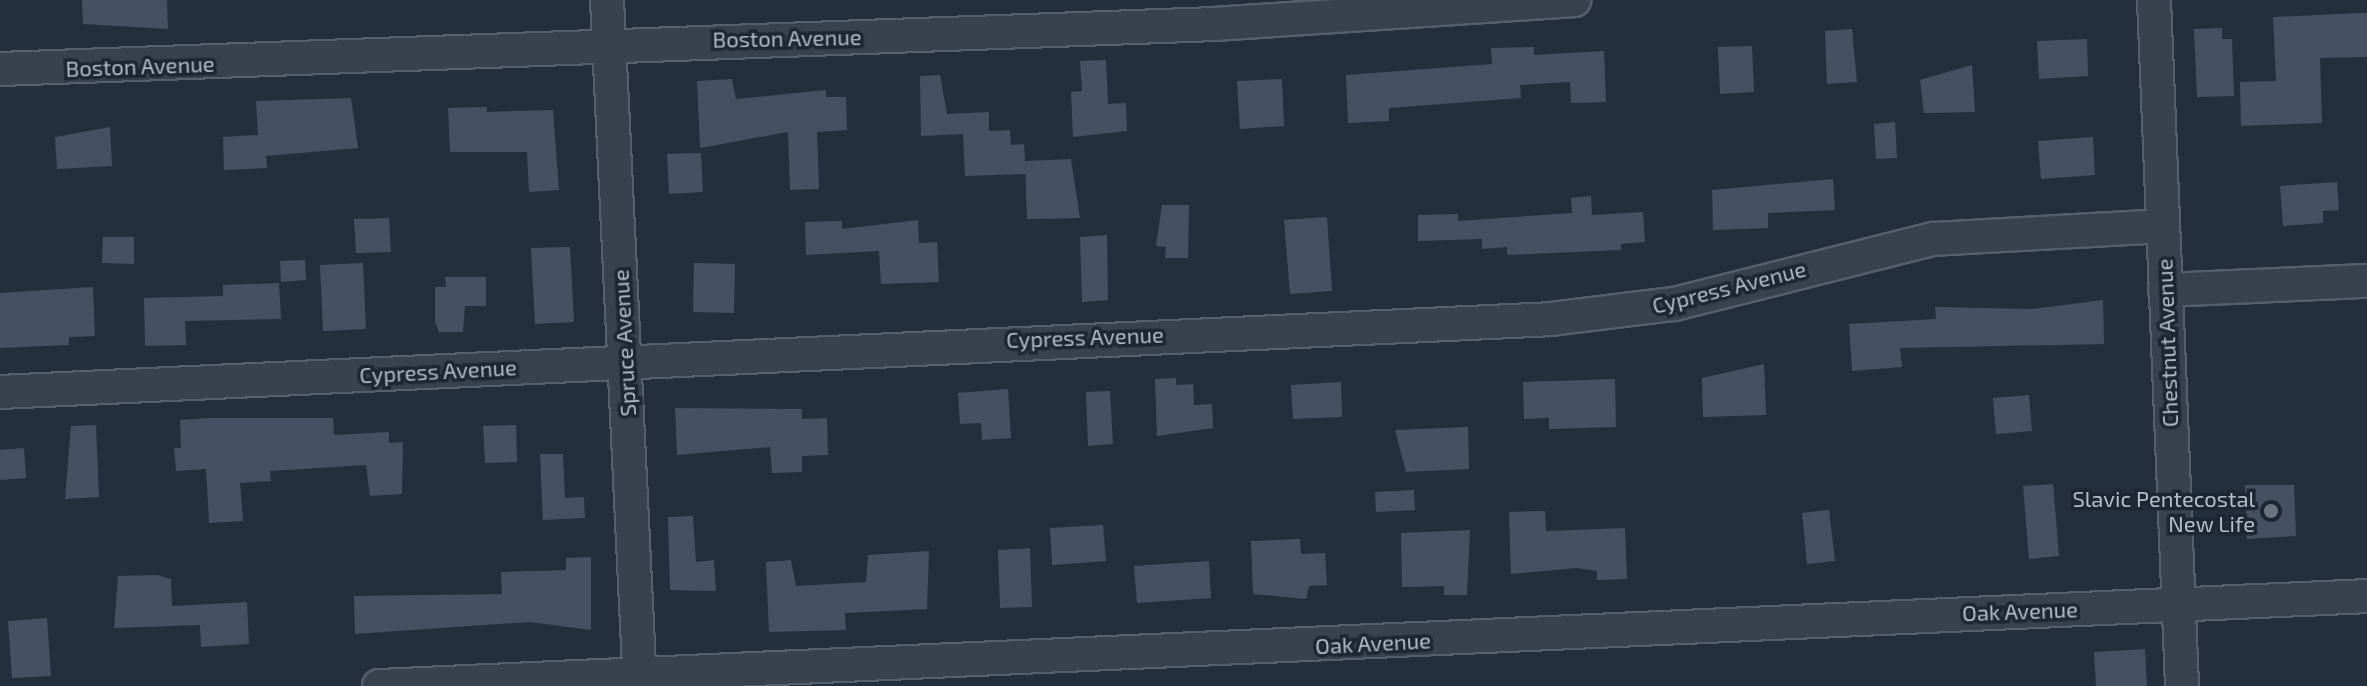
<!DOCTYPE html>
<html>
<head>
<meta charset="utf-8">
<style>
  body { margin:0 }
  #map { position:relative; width:2367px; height:686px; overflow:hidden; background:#242f3e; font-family:"Exo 2",sans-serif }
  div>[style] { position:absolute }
  .building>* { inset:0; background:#455162 }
  .roads { filter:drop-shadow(2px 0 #565f6c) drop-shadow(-2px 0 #565f6c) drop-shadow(0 2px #565f6c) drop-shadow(0 -2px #565f6c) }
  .street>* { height:32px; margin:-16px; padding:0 16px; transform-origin:16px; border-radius:16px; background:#38414e }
  .dots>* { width:22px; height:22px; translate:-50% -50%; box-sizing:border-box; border:4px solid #1d2633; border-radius:50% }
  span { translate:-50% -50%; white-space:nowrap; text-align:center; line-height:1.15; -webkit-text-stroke:7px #1d2633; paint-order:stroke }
  .street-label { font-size:22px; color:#b4bcc9 }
  .poi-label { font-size:22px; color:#b4bcc9 }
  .right { translate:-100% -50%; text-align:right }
</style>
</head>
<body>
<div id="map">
  <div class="building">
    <div style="clip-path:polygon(82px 0,167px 0,168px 29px,83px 24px)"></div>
    <div style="clip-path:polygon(2359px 13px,2367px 13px,2367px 57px,2320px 58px,2322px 123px,2241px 126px,2240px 82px,2276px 81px,2273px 17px)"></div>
    <div style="clip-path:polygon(2222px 28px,2222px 39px,2232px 39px,2234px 96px,2197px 97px,2194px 29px)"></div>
    <div style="clip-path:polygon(1852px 29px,1857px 82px,1827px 84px,1825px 31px)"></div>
    <div style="clip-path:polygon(2087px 39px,2088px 76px,2039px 79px,2037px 41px)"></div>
    <div style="clip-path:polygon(1752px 46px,1754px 92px,1720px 94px,1718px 47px)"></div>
    <div style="clip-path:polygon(1534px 47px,1534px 55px,1604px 51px,1606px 102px,1571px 103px,1570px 82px,1520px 85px,1521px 98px,1389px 108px,1389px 121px,1348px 123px,1346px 75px,1492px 64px,1491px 48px)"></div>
    <div style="clip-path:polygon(1106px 60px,1108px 104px,1126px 103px,1127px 131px,1073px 137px,1071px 92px,1082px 91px,1080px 61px)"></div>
    <div style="clip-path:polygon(1972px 65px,1975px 112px,1924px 113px,1920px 80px)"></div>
    <div style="clip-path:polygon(940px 75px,947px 114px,989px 112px,989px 131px,1010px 130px,1011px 145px,1024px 144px,1026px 174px,965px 176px,963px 134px,921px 136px,920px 76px)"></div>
    <div style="clip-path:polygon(732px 79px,736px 99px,826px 90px,826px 97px,846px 97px,847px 130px,817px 132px,819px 189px,790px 190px,788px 132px,700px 148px,697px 81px)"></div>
    <div style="clip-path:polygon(1282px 79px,1284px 126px,1240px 129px,1237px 81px)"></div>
    <div style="clip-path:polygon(351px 98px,358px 148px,266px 156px,267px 168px,224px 170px,223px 137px,258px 135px,256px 101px)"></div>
    <div style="clip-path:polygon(487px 107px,487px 112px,553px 110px,559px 190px,529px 192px,527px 152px,450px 152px,448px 108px)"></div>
    <div style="clip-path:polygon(1895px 122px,1897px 158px,1876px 159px,1874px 124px)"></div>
    <div style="clip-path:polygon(110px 127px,112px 166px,57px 169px,55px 137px)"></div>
    <div style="clip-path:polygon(2093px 137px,2095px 175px,2041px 179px,2038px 141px)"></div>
    <div style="clip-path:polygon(701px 153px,703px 192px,669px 194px,667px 154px)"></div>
    <div style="clip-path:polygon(1071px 159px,1080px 218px,1027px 219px,1025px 161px)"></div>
    <div style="clip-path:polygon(1833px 179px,1835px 210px,1768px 213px,1768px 228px,1713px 230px,1712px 190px)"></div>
    <div style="clip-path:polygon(2337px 182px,2339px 210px,2323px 211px,2323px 223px,2283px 226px,2280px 186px)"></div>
    <div style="clip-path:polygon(1591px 196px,1592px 215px,1643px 212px,1645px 242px,1621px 244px,1621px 250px,1507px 255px,1507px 247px,1482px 249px,1482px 239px,1418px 241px,1418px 215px,1458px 214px,1458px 221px,1572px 213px,1571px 198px)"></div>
    <div style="clip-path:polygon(1162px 205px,1189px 205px,1188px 258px,1165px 258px,1166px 247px,1156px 246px)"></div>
    <div style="clip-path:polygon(1327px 217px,1332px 291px,1290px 294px,1284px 220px)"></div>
    <div style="clip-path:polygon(389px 218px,391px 252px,356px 253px,354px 219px)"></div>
    <div style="clip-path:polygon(918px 220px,919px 243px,937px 242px,939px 282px,881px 284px,879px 251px,806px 255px,805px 222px,842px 221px,842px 229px)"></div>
    <div style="clip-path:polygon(1107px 235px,1108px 300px,1082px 302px,1080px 237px)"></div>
    <div style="clip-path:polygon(103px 237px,134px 237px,134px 264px,102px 263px)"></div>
    <div style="clip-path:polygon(570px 247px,574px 322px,535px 324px,531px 248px)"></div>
    <div style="clip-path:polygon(305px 260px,306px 280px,281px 282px,280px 261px)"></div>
    <div style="clip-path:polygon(363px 263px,366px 329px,323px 331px,320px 265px)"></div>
    <div style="clip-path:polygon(694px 263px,735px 264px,734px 313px,693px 312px)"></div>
    <div style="clip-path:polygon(445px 277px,486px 277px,486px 306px,465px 306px,463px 332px,439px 332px,435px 322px,435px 287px,446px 287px)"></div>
    <div style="clip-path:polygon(279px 283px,281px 319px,185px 321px,186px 345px,145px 346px,144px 298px,223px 296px,223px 285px)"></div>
    <div style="clip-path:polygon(93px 287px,95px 336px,69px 337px,69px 345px,0 348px,0 293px)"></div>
    <div style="clip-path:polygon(2103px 300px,2104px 344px,1900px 348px,1902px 367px,1852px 371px,1849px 324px,1936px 319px,1935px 307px,2031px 309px)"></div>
    <div style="clip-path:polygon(1764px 364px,1766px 415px,1703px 417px,1702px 378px)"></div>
    <div style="clip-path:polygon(1176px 378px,1176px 385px,1193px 384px,1194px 405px,1212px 404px,1213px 428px,1157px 436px,1155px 379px)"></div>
    <div style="clip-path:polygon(1615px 379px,1616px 427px,1549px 429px,1549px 418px,1524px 419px,1523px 382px)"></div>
    <div style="clip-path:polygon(1341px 382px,1342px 417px,1293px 419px,1291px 385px)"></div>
    <div style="clip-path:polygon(1008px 389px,1011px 438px,982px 440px,981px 423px,960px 424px,958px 393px)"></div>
    <div style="clip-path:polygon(1110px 391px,1113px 444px,1088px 446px,1086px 392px)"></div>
    <div style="clip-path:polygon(2029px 395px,2032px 431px,1996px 434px,1993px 398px)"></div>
    <div style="clip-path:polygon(675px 408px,802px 409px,802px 419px,827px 418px,828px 455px,802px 456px,802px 472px,772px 473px,770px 447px,677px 455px)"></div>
    <div style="clip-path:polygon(210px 418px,333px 418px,334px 435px,389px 432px,389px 443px,403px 442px,402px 494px,370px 496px,366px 465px,270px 471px,271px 481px,240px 483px,243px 521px,209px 523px,206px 469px,176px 471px,174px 448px,181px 448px,180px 420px)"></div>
    <div style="clip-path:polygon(96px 425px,99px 497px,65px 499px,71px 426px)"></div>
    <div style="clip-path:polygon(516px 425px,517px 462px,485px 463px,483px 426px)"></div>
    <div style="clip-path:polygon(1468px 427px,1469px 469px,1406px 472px,1395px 430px)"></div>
    <div style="clip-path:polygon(24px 448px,26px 478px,0 480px,0 450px)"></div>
    <div style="clip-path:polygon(540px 454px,563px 454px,565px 498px,584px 497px,585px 518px,543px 520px)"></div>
    <div style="clip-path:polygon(2053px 484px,2059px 556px,2029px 559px,2023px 486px)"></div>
    <div style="clip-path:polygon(2245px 485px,2294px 485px,2296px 536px,2247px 539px)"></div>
    <div style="clip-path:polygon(1414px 490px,1415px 510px,1376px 512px,1375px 492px)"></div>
    <div style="clip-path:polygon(1829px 510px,1835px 561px,1807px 564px,1802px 513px)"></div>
    <div style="clip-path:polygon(1545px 511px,1546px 531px,1625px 528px,1627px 579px,1597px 580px,1597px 571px,1577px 568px,1511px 574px,1509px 512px)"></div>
    <div style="clip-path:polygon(693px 516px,696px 562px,714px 560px,716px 591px,670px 590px,668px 517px)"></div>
    <div style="clip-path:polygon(1103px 525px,1106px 561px,1052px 565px,1050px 528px)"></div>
    <div style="clip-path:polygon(1470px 530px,1467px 595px,1444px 595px,1444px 586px,1402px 587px,1401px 533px)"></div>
    <div style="clip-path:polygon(1300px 539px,1301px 554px,1325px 553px,1327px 585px,1309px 586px,1306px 599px,1253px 594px,1251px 541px)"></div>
    <div style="clip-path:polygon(1030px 548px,1032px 607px,1000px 608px,998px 550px)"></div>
    <div style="clip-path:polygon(929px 551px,927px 609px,845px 613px,846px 630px,769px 632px,766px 562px,791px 560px,796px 586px,866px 582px,868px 555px)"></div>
    <div style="clip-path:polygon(591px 557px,591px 630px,530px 622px,355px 634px,354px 596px,502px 594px,501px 572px,566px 570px,566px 558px)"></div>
    <div style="clip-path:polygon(1209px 561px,1211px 598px,1137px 603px,1134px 566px)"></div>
    <div style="clip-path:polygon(157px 575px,171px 579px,172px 606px,247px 602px,249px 644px,201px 647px,200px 625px,114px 628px,118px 576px)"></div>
    <div style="clip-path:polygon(47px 618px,51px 676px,12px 678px,8px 621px)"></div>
    <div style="clip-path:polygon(2145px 649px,2147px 686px,2096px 686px,2094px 652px)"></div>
  </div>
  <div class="roads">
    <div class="street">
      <div style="left:607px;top:0;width:687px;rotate:87.25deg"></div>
      <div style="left:2154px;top:0;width:687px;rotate:87.66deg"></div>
      <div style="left:0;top:69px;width:1216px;rotate:-2.12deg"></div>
      <div style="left:1215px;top:24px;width:360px;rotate:-3.8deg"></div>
      <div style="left:2165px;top:290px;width:202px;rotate:-2.6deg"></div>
      <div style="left:0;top:392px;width:1553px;rotate:-2.69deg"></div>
      <div style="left:1551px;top:319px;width:124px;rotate:-7deg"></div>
      <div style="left:1674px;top:304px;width:267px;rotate:-14.1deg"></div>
      <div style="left:1933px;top:239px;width:229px;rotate:-3.2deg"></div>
      <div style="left:379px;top:686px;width:1990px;rotate:-2.59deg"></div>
    </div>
  </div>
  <div class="dots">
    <div style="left:2271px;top:511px;background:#6b7280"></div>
  </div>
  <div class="street-label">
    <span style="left:787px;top:38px;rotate:-1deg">Boston Avenue</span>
    <span style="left:140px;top:66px;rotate:-2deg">Boston Avenue</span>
    <span style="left:1729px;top:287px;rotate:-14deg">Cypress Avenue</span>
    <span style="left:1085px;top:337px;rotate:-2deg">Cypress Avenue</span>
    <span style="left:624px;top:343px;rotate:-93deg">Spruce Avenue</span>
    <span style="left:2167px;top:343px;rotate:-92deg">Chestnut Avenue</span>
    <span style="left:438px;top:371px;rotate:-3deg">Cypress Avenue</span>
    <span style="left:2020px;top:611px;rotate:-2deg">Oak Avenue</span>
    <span style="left:1373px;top:643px;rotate:-3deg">Oak Avenue</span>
  </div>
  <div class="poi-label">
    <span class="right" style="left:2255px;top:511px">Slavic Pentecostal<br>New Life</span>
  </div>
</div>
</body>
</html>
